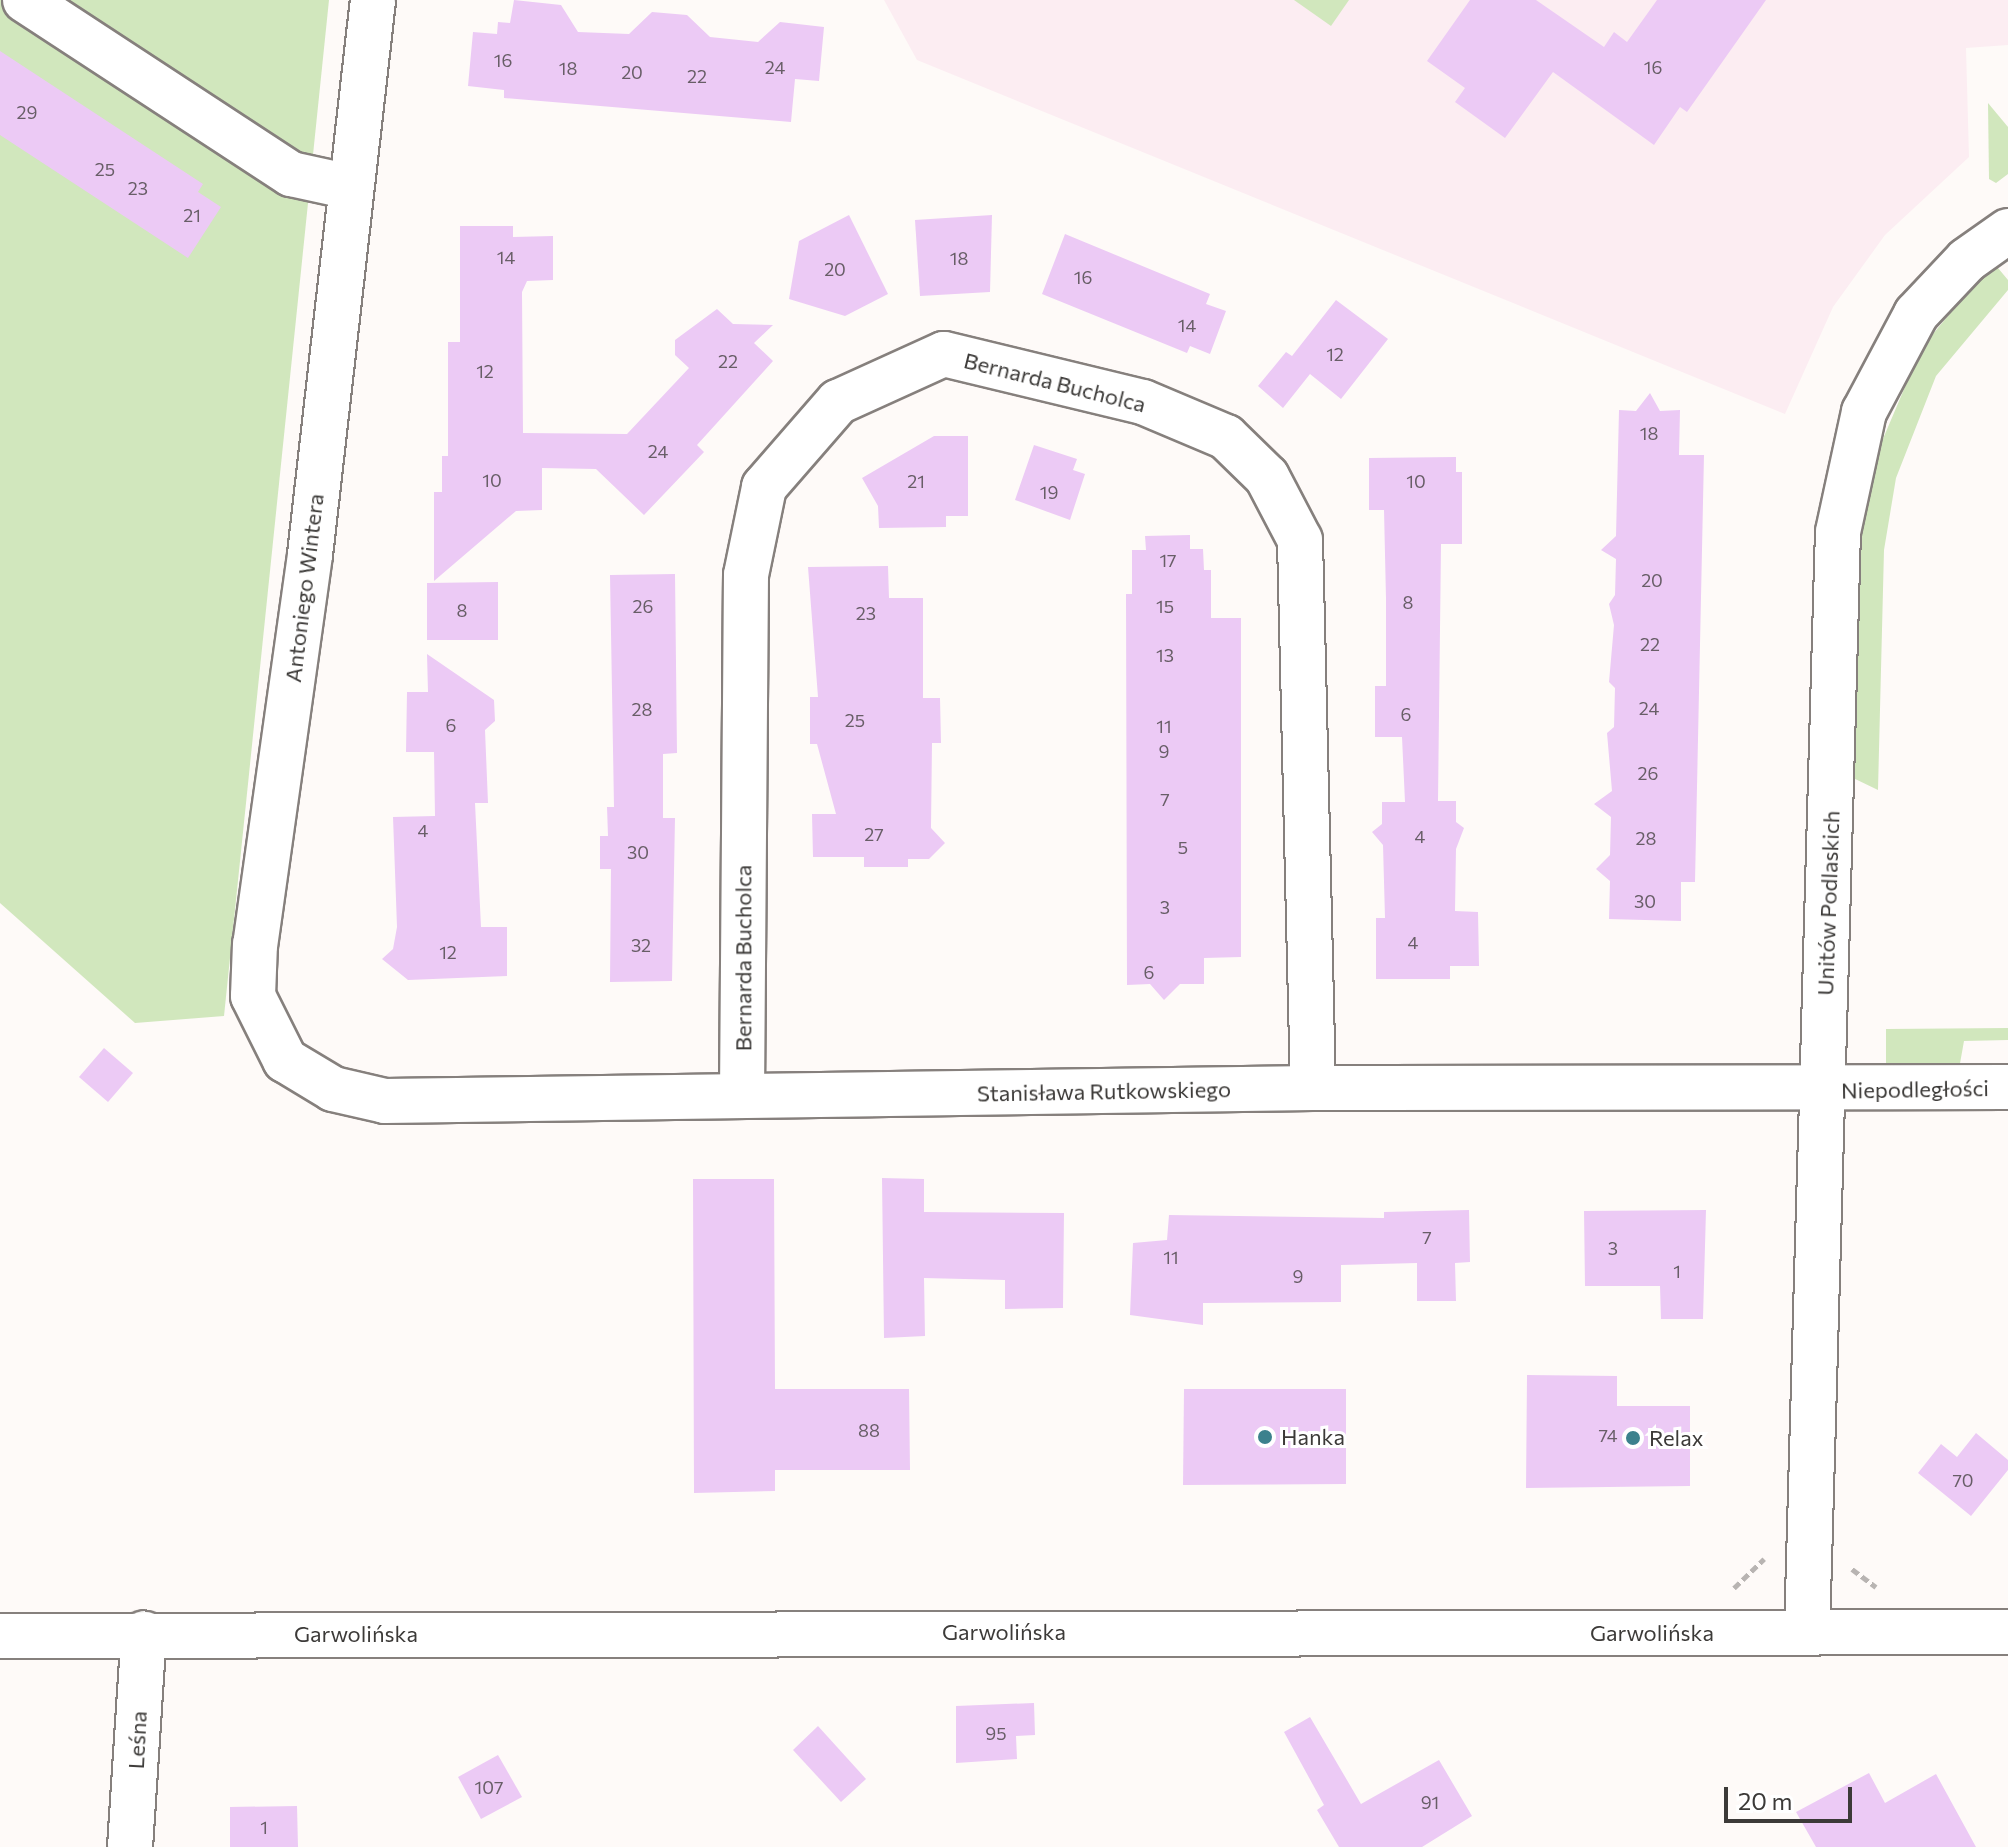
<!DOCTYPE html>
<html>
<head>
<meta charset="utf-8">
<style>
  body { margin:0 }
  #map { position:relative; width:2008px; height:1847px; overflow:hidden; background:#fefaf8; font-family:Commissioner,sans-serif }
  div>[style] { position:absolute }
  .education>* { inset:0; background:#fcedf2 }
  .green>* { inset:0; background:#d1e7bd }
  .building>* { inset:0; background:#eccaf5 }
  .path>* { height:5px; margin-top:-2.5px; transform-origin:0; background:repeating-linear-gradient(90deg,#b8b4b2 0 8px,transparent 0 12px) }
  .roads { filter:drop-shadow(2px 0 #86807d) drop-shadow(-2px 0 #86807d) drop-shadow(0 2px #86807d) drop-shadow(0 -2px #86807d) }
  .minor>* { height:44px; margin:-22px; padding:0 22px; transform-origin:22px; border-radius:22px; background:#fff }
  .major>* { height:44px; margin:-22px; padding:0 22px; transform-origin:22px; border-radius:22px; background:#fff }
  .dots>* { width:22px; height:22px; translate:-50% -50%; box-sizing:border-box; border:4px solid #fff; border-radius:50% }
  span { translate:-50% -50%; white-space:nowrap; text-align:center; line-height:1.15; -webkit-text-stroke:6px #fff; paint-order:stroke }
  .number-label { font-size:18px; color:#685e67 }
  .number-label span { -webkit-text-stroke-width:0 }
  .street-label { font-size:22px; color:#3c3a38 }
  .poi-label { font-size:22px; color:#3c3a38 }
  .left { translate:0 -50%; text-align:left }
  .scale { position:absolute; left:1724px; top:1787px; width:128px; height:36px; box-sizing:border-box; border:4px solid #3c3a38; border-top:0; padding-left:10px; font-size:24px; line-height:28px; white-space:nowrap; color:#3c3a38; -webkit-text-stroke:6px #fff; paint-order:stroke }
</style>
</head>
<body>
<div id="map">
  <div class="education">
    <div style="clip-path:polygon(884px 0,2008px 0,2008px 45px,1966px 48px,1969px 157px,1885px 235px,1833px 307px,1785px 414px,917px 60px)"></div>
  </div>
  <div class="green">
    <div style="clip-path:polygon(0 0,329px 0,224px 1016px,135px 1023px,0 903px)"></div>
    <div style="clip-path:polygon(1294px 0,1349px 0,1331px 26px)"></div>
    <div style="clip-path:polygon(1988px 103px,2008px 127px,2008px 174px,1996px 183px,1989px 179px)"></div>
    <div style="clip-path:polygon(1993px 262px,2008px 280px,2008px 290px,1936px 376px,1896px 478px,1884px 550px,1878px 790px,1851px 777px,1855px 554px,1868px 474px,1922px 347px)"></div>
    <div style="clip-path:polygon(2008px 1028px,2008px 1040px,1964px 1041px,1959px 1069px,1886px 1072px,1886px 1029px)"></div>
  </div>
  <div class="building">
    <div style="clip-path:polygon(514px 0,561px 5px,578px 32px,629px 34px,652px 12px,687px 15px,710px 37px,739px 40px,758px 42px,780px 22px,824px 27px,819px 81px,795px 79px,791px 122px,504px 98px,504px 90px,468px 86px,473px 32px,497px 34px,498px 22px,510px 23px)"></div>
    <div style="clip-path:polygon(1470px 0,1536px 0,1604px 47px,1614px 32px,1627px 42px,1657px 0,1766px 0,1687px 112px,1680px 107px,1654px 145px,1553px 72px,1505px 138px,1455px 102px,1465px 88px,1427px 61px)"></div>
    <div style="clip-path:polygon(0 51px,203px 184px,198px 192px,221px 207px,188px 258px,0 135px)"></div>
    <div style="clip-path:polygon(849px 215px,888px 294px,845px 316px,789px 299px,799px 241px)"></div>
    <div style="clip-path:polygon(992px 215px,990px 292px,920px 296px,915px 220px)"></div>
    <div style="clip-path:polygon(460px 226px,513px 226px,513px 237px,553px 236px,553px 280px,527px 281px,522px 292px,523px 433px,627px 434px,689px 368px,675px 355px,675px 340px,717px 309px,733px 324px,773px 325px,754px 343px,773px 361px,697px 445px,704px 452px,644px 515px,596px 469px,542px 468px,542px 510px,516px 511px,434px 581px,434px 492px,442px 492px,442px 456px,448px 456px,448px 342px,460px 342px)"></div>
    <div style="clip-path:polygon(1065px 234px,1210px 294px,1206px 304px,1226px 311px,1210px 354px,1190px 346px,1187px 353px,1042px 294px)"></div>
    <div style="clip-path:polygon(1336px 300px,1388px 339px,1341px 399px,1310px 374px,1283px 408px,1258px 386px,1286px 352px,1292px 356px)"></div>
    <div style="clip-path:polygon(1650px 393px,1660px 411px,1680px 410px,1679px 455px,1704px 455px,1695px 882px,1681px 882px,1681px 921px,1609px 919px,1610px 881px,1596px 869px,1610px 855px,1611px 817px,1594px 804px,1612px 791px,1607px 733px,1614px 727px,1615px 688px,1609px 682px,1614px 625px,1609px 604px,1615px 595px,1616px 559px,1601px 550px,1616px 536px,1619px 410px,1636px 411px)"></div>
    <div style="clip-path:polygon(934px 436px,968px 436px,968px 516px,946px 516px,946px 527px,879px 528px,878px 506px,862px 478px)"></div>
    <div style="clip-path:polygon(1034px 445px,1077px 459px,1073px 470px,1085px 474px,1070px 520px,1015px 500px)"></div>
    <div style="clip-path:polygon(1456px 457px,1456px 472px,1462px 472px,1462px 544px,1441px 544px,1438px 801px,1456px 801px,1456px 822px,1464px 828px,1456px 849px,1455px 911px,1478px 912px,1479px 966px,1450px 966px,1450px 979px,1376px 979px,1376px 918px,1385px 918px,1383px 845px,1372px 832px,1382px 824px,1382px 802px,1405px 802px,1402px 737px,1375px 737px,1375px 686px,1386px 686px,1386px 599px,1384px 510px,1369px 510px,1369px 458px)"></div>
    <div style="clip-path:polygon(1190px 535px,1190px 549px,1203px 549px,1204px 570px,1211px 570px,1211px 618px,1241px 618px,1241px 957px,1204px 958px,1204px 984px,1180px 984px,1164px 1000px,1150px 984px,1127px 985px,1126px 594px,1132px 594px,1132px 550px,1146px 550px,1145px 536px)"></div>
    <div style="clip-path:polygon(888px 566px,889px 598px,923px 598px,923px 698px,940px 698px,941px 743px,932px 743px,931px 828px,945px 843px,929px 859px,908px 859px,908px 867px,864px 867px,864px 857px,813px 857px,812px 814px,836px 814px,817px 744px,810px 744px,810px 697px,818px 697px,808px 567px)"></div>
    <div style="clip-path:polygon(675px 574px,677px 753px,663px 754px,663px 818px,675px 818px,672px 981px,610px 982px,611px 869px,600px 869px,600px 836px,608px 836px,607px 807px,614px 807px,610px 575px)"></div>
    <div style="clip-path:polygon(498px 582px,498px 640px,427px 640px,427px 583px)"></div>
    <div style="clip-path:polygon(427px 654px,494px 700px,495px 721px,485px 730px,488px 803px,475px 803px,481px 927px,507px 927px,507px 976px,408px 980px,382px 959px,393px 949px,397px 927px,393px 817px,435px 816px,434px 752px,406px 752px,407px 692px,428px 692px)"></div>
    <div style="clip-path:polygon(104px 1048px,133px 1073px,108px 1102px,79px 1077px)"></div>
    <div style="clip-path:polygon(882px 1178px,924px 1179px,924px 1212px,1064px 1213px,1063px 1308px,1005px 1309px,1005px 1280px,924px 1278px,925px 1336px,884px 1338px)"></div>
    <div style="clip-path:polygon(693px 1179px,774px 1179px,775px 1389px,909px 1389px,910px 1470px,775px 1470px,775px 1491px,694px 1493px)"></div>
    <div style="clip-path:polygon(1469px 1210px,1470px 1262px,1455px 1263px,1456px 1301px,1417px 1301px,1417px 1263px,1341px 1265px,1341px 1302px,1203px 1303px,1203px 1325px,1130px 1315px,1133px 1243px,1167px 1240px,1169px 1215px,1384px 1218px,1384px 1212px)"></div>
    <div style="clip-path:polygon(1706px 1210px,1703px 1319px,1661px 1319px,1660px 1286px,1585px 1286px,1584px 1211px)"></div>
    <div style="clip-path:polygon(1527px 1375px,1617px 1376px,1617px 1406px,1690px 1406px,1690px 1486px,1526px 1488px)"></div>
    <div style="clip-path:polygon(1184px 1389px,1346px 1389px,1346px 1484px,1183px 1485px)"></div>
    <div style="clip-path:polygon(1976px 1433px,2008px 1460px,2008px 1470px,1971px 1516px,1918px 1473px,1941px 1444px,1957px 1457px)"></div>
    <div style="clip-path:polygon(1034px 1703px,1035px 1735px,1016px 1736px,1017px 1759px,956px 1763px,956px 1706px)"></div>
    <div style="clip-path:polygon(1310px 1717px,1361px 1804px,1439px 1760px,1472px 1816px,1422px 1847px,1339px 1847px,1317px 1810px,1324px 1805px,1284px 1732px)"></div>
    <div style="clip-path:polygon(818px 1726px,866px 1779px,841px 1802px,793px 1750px)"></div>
    <div style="clip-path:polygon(498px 1755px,522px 1797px,481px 1819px,458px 1777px)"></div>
    <div style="clip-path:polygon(1869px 1773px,1885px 1803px,1936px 1774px,1976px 1847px,1816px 1847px,1796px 1812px)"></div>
    <div style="clip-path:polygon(297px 1806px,298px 1847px,230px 1847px,230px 1807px)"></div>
  </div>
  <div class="path">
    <div style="left:1852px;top:1569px;width:30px;rotate:37deg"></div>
    <div style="left:1734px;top:1588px;width:42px;rotate:-44deg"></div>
  </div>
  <div class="roads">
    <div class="minor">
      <div style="left:25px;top:0;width:318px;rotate:33.2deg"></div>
      <div style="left:291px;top:174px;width:61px;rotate:12.2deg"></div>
      <div style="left:373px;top:0;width:559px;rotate:96.48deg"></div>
      <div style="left:310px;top:555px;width:393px;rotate:98deg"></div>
      <div style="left:255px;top:944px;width:52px;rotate:92.2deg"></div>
      <div style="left:253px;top:996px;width:72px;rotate:63.4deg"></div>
      <div style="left:285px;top:1060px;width:56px;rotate:31.1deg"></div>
      <div style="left:333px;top:1089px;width:53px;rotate:13deg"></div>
      <div style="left:385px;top:1101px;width:928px;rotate:-0.8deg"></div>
      <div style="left:1313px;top:1088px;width:695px;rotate:-0.08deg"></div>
      <div style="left:742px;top:1095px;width:520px;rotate:-89.56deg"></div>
      <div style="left:746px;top:575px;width:90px;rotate:-78.4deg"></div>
      <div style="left:764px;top:487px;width:113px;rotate:-49deg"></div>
      <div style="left:838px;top:402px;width:116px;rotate:-24.4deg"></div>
      <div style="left:944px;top:354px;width:205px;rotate:13.6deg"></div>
      <div style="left:1143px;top:402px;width:90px;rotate:22.9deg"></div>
      <div style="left:1226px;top:437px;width:57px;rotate:44.3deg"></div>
      <div style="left:1267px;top:477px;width:71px;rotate:62.4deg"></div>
      <div style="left:1300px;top:540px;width:548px;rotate:88.64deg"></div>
      <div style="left:1807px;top:1633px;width:1101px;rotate:-88.39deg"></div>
      <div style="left:1838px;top:532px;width:123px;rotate:-77.8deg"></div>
      <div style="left:1864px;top:412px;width:111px;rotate:-62deg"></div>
      <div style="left:1916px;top:314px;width:74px;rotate:-46.6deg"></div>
      <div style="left:1967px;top:260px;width:50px;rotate:-35.3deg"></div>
      <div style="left:130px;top:1847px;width:214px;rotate:-86.3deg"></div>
    </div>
    <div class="major">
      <div style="left:0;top:1636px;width:2008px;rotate:-0.11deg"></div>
    </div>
  </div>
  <div class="dots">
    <div style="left:1265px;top:1437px;background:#3c818d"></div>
    <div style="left:1633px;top:1438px;background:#3c818d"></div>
  </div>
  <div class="number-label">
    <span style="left:503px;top:60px">16</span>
    <span style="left:775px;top:67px">24</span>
    <span style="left:1653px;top:67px">16</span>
    <span style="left:568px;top:68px">18</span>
    <span style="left:632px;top:72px">20</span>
    <span style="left:697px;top:76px">22</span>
    <span style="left:27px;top:112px">29</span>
    <span style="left:105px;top:169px">25</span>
    <span style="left:138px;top:188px">23</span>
    <span style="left:192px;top:215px">21</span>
    <span style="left:506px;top:257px">14</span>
    <span style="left:959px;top:258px">18</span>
    <span style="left:835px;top:269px">20</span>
    <span style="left:1083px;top:277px">16</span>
    <span style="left:1187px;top:325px">14</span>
    <span style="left:1335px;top:354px">12</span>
    <span style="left:728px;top:361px">22</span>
    <span style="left:485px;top:371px">12</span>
    <span style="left:1649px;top:433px">18</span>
    <span style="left:658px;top:451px">24</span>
    <span style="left:492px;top:480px">10</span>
    <span style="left:916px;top:481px">21</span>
    <span style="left:1416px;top:481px">10</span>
    <span style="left:1049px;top:492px">19</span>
    <span style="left:1168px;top:560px">17</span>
    <span style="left:1652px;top:580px">20</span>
    <span style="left:1408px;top:602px">8</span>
    <span style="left:643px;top:606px">26</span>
    <span style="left:1165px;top:606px">15</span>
    <span style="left:462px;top:610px">8</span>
    <span style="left:866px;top:613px">23</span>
    <span style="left:1650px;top:644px">22</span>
    <span style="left:1165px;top:655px">13</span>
    <span style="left:1649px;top:708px">24</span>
    <span style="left:642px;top:709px">28</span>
    <span style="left:1406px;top:714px">6</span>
    <span style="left:855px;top:720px">25</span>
    <span style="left:451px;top:725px">6</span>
    <span style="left:1164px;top:726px">11</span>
    <span style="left:1164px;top:751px">9</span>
    <span style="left:1648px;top:773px">26</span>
    <span style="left:1165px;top:799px">7</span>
    <span style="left:423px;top:830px">4</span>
    <span style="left:874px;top:834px">27</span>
    <span style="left:1420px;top:836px">4</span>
    <span style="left:1646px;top:838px">28</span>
    <span style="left:1183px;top:847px">5</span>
    <span style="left:638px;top:852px">30</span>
    <span style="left:1645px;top:901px">30</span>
    <span style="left:1165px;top:907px">3</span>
    <span style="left:1413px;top:942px">4</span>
    <span style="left:641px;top:945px">32</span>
    <span style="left:448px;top:952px">12</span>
    <span style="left:1149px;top:972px">6</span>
    <span style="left:1427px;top:1237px">7</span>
    <span style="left:1613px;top:1248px">3</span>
    <span style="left:1171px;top:1257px">11</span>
    <span style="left:1677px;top:1271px">1</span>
    <span style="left:1298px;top:1276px">9</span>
    <span style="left:869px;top:1430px">88</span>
    <span style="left:1608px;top:1435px">74</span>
    <span style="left:1963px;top:1480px">70</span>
    <span style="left:996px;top:1733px">95</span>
    <span style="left:489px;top:1787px">107</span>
    <span style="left:1430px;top:1802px">91</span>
    <span style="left:264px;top:1827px">1</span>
  </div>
  <div class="street-label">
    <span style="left:1055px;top:382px;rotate:14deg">Bernarda Bucholca</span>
    <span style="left:304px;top:588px;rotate:-83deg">Antoniego Wintera</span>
    <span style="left:1828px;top:903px;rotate:-88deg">Unitów Podlaskich</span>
    <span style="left:743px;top:958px;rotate:-90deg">Bernarda Bucholca</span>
    <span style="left:1915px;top:1089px;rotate:-1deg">Niepodległości</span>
    <span style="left:1104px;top:1091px;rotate:-1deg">Stanisława Rutkowskiego</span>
    <span style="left:1004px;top:1632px">Garwolińska</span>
    <span style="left:1652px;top:1633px">Garwolińska</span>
    <span style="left:356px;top:1634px">Garwolińska</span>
    <span style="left:137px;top:1740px;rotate:-87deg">Leśna</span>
  </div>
  <div class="poi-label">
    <span class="left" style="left:1281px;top:1437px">Hanka</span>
    <span class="left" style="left:1649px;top:1438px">Relax</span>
  </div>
  <div class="scale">20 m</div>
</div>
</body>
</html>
